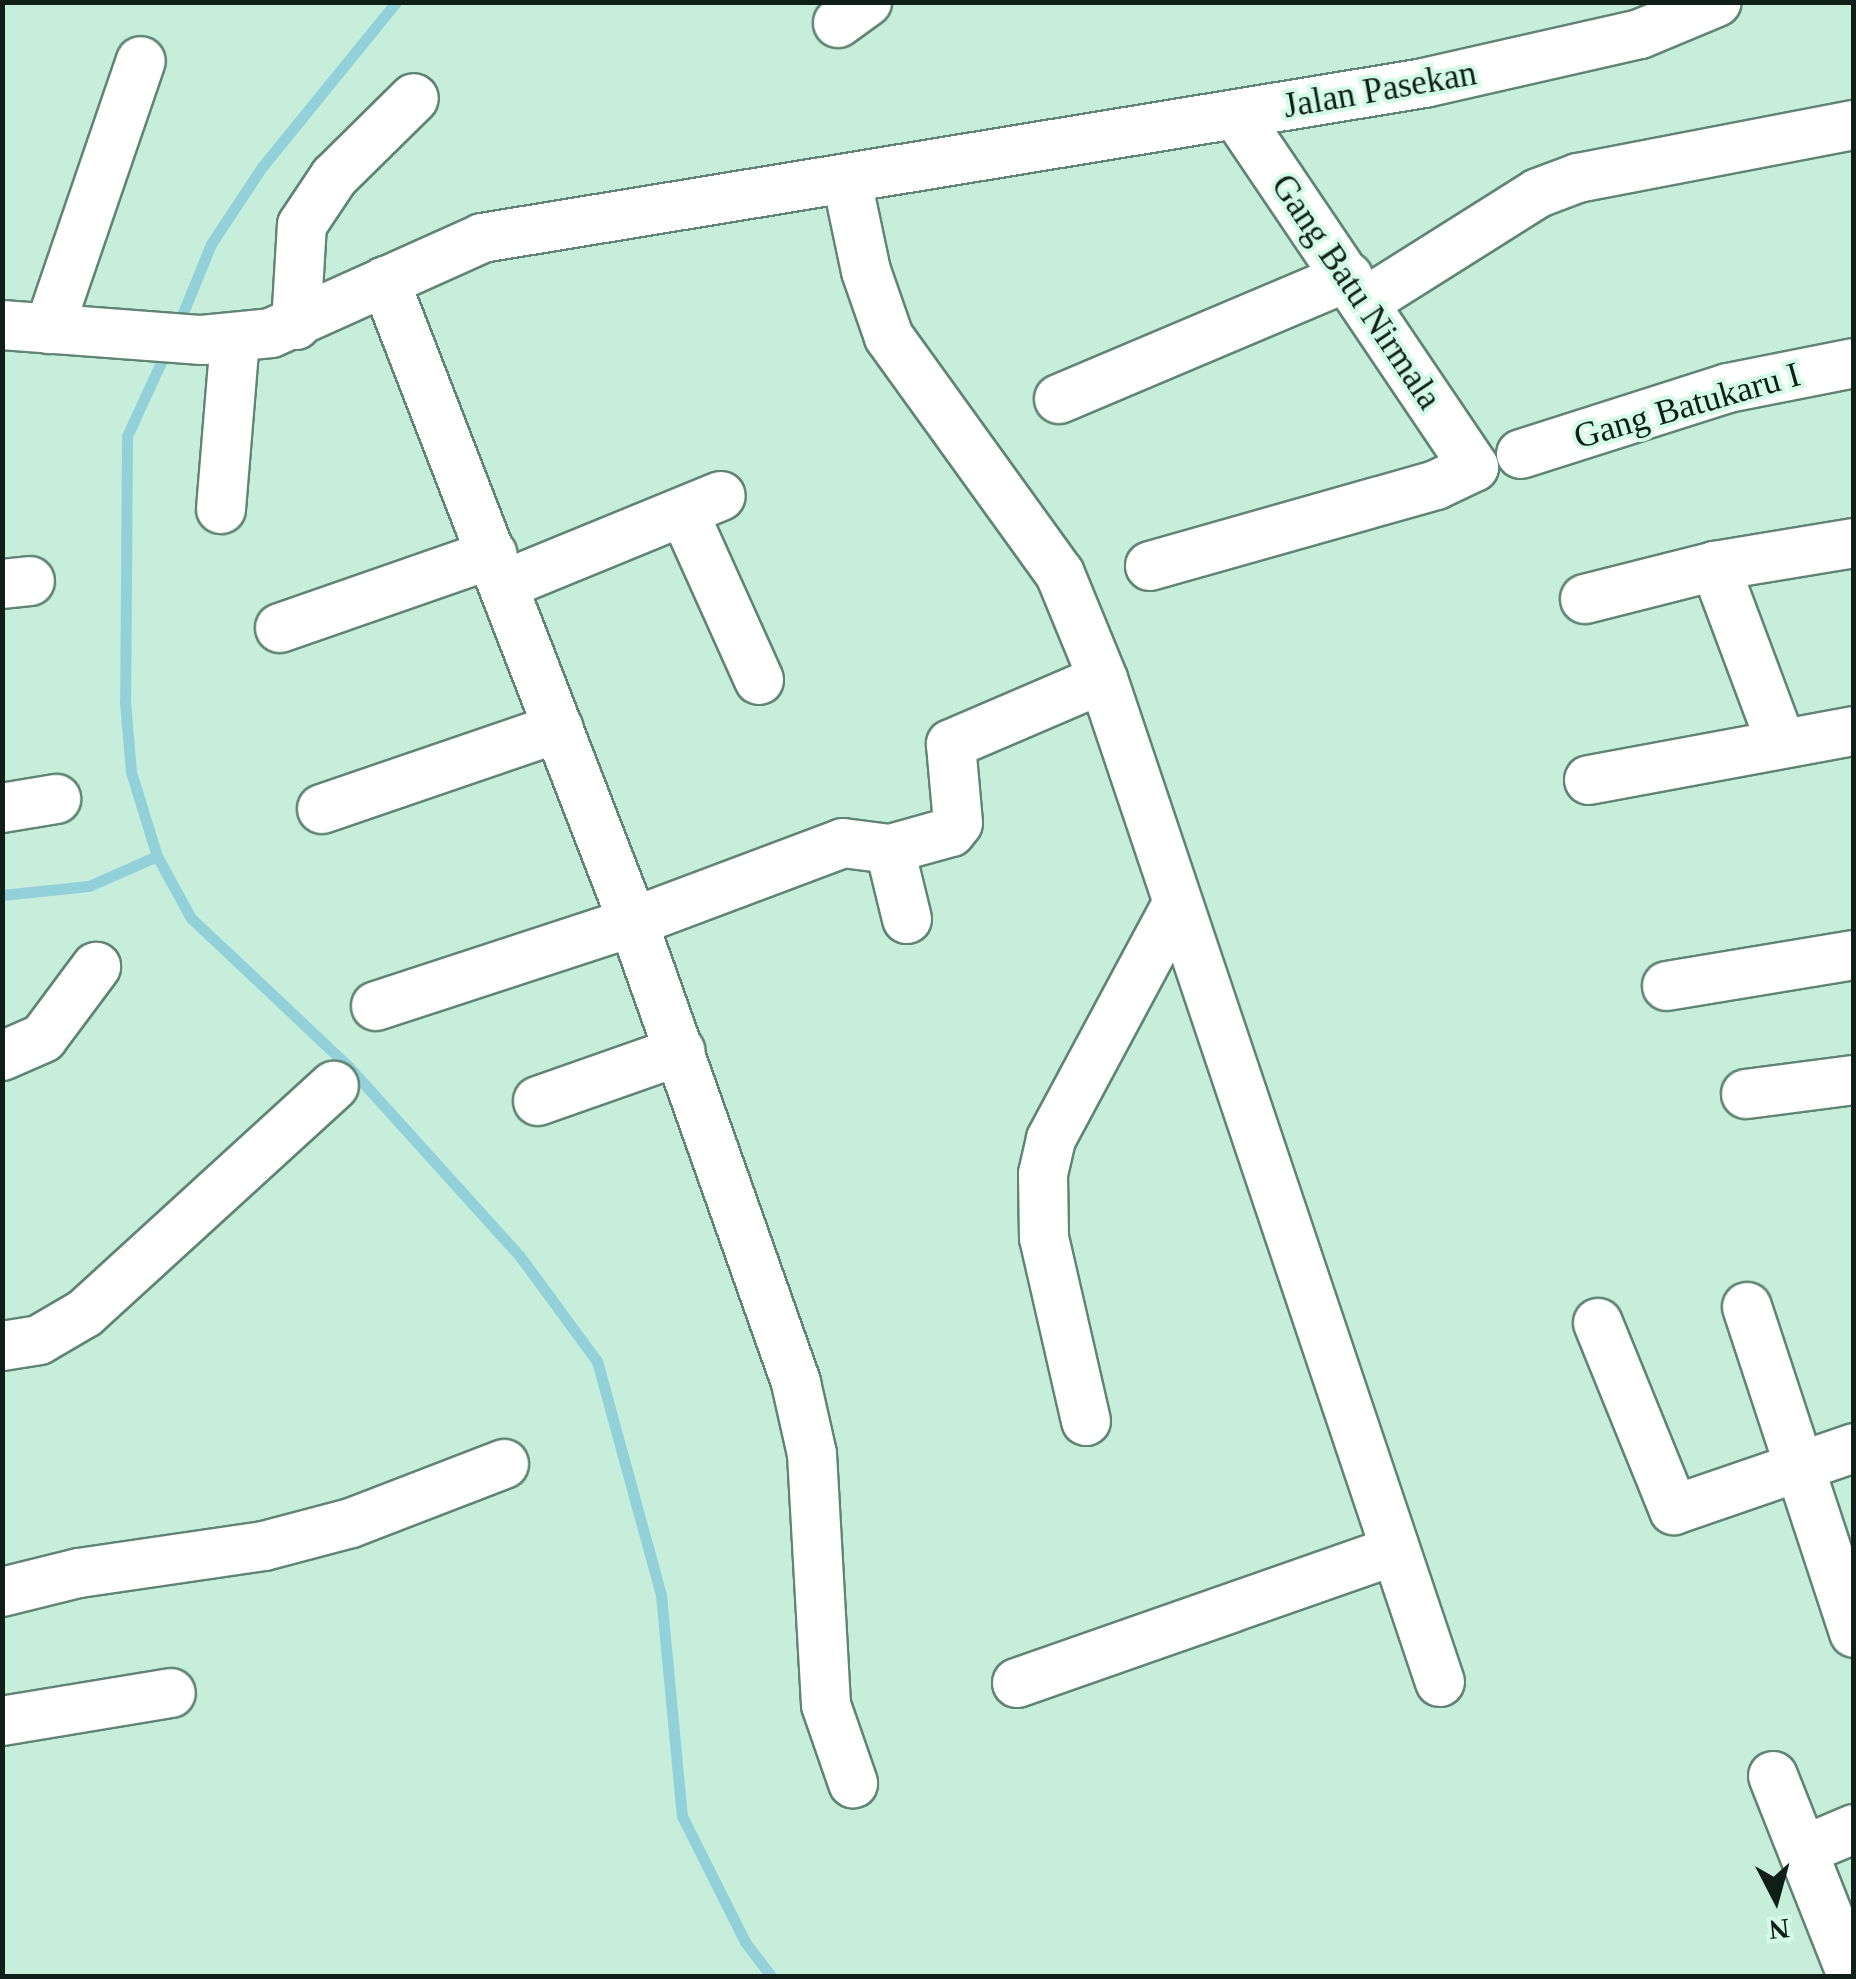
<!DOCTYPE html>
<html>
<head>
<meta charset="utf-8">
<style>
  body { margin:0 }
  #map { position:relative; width:1856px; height:1979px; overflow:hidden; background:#c6eedb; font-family:"Times New Roman",serif }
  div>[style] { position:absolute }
  .stream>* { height:11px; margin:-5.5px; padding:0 5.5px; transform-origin:5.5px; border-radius:5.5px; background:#93d1da }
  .roads { filter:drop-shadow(2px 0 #608574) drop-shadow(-2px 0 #608574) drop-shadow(0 2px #608574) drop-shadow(0 -2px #608574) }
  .minor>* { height:48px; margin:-24px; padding:0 24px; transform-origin:24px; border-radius:24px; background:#fff }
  span { translate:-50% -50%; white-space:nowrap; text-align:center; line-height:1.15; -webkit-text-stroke:8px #d3fbe8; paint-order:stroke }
  .street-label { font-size:35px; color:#0f1e18 }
  .frame { position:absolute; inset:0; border:5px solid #0f1e18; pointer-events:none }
  .north { position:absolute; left:1726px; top:1849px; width:100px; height:100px; -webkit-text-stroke:8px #d3fbe8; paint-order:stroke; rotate:174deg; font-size:28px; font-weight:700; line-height:40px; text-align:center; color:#0f1e18 }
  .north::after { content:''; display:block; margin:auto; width:35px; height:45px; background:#0f1e18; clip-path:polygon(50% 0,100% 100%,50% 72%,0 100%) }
</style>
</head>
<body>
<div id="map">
  <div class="stream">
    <div style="left:178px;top:325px;width:87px;rotate:-67.8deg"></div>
    <div style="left:211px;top:244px;width:92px;rotate:-56.5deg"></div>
    <div style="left:262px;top:167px;width:213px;rotate:-50.9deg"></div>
    <div style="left:168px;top:347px;width:98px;rotate:114.7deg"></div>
    <div style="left:127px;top:436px;width:266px;rotate:90.4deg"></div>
    <div style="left:125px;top:702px;width:70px;rotate:85.1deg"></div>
    <div style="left:131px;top:772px;width:88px;rotate:72.8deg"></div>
    <div style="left:157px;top:856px;width:71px;rotate:61.3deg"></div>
    <div style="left:191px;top:918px;width:216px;rotate:43.3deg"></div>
    <div style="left:348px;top:1066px;width:255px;rotate:47.9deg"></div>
    <div style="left:519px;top:1255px;width:132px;rotate:53.7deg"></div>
    <div style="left:597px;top:1361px;width:243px;rotate:74.7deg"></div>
    <div style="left:661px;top:1595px;width:222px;rotate:84.6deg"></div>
    <div style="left:682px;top:1816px;width:141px;rotate:63.4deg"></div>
    <div style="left:745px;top:1942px;width:43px;rotate:52.6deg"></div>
    <div style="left:2px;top:895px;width:87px;rotate:-5.9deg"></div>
    <div style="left:89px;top:886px;width:74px;rotate:-23.8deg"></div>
  </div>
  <div class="roads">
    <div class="minor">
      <div style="left:838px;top:23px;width:36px;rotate:-36deg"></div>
      <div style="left:847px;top:181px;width:92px;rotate:78.1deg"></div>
      <div style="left:866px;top:271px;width:70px;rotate:70.8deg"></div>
      <div style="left:889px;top:337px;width:292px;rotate:54.2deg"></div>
      <div style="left:1060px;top:574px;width:113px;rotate:67.7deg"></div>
      <div style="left:1103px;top:679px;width:1058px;rotate:71.43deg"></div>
      <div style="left:385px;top:281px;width:687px;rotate:68.85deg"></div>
      <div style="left:633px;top:922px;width:489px;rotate:70.5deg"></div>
      <div style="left:796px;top:1383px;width:73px;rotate:77.3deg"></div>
      <div style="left:812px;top:1454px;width:251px;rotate:86.8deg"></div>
      <div style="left:826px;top:1705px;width:83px;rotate:70.9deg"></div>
      <div style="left:1365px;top:302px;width:204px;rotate:-32.2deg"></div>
      <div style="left:1538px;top:193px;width:43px;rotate:-20.6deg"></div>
      <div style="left:1578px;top:178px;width:281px;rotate:-10.9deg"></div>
      <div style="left:2px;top:325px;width:201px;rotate:4.3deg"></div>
      <div style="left:202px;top:340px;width:69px;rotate:-5.8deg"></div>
      <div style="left:271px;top:333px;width:231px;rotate:-24.2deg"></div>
      <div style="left:482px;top:238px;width:955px;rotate:-9.34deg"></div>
      <div style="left:1424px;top:83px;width:221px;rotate:-12.8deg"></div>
      <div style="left:1640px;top:34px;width:83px;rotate:-22.6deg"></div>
      <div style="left:296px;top:325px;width:100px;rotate:-86.6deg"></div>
      <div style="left:302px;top:225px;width:58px;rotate:-56.3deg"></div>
      <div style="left:334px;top:177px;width:112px;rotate:-44.6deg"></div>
      <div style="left:49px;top:329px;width:283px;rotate:-71.1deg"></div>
      <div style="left:1059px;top:399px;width:314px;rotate:-22.9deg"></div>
      <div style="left:1521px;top:454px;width:217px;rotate:-17.7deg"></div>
      <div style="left:1728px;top:388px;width:128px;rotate:-11.2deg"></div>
      <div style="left:221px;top:509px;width:171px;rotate:-85.3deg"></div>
      <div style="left:684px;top:513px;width:183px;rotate:65.8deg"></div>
      <div style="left:1150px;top:566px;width:297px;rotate:-15.8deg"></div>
      <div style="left:1436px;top:485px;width:42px;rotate:-25.3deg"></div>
      <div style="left:1474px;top:467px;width:424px;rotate:-124deg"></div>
      <div style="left:2px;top:584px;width:28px;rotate:-6deg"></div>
      <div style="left:506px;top:584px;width:232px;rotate:-22.3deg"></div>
      <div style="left:1585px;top:599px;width:134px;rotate:-14.2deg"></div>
      <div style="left:280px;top:628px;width:225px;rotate:-19.2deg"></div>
      <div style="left:1780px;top:740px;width:186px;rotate:-110.5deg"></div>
      <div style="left:1715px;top:566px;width:141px;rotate:-9.4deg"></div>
      <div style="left:1589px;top:780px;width:269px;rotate:-10.5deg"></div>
      <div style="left:2px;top:808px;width:55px;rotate:-9.5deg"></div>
      <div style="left:322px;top:809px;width:250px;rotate:-18.9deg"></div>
      <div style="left:907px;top:919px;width:72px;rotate:-103.7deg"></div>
      <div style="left:890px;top:849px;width:63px;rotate:-15.6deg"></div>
      <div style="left:951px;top:832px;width:11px;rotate:-52deg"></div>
      <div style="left:958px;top:823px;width:79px;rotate:-95.1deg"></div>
      <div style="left:951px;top:744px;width:165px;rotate:-23.2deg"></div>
      <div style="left:1667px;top:986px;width:190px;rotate:-9.4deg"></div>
      <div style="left:376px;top:1006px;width:270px;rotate:-18.1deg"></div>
      <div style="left:633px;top:922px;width:224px;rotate:-20.6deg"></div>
      <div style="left:843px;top:843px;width:47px;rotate:7.3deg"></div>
      <div style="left:2px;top:1056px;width:45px;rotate:-23.7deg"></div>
      <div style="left:43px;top:1038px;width:89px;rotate:-53.3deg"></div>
      <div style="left:1746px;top:1094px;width:109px;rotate:-7.4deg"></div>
      <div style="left:538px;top:1101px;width:151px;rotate:-19.4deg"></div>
      <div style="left:1747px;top:1307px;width:343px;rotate:71.8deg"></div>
      <div style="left:1598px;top:1323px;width:202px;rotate:67.9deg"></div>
      <div style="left:1674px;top:1510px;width:190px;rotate:-19deg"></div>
      <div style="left:2px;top:1346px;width:37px;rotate:-9deg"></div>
      <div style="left:39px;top:1340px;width:53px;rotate:-30.4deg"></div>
      <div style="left:85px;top:1313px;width:337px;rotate:-42.4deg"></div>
      <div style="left:1086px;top:1421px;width:188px;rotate:-102.9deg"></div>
      <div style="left:1044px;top:1238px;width:64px;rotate:-90.9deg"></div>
      <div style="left:1043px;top:1174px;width:36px;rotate:-77deg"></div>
      <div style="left:1051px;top:1139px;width:264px;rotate:-61.8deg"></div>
      <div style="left:2px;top:1592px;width:79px;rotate:-13.9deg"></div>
      <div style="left:79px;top:1573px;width:187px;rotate:-8.3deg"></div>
      <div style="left:264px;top:1546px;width:90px;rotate:-14.8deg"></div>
      <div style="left:351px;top:1523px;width:164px;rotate:-21.1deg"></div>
      <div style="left:1017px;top:1683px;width:398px;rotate:-19.3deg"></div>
      <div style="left:2px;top:1721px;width:171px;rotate:-9.4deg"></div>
      <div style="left:1773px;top:1776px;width:215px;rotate:68.4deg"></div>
      <div style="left:1804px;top:1850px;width:54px;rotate:-22.8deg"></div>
    </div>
  </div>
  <div class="street-label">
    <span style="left:1380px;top:90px;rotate:-10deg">Jalan Pasekan</span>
    <span style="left:1356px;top:292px;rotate:56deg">Gang Batu Nirmala</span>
    <span style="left:1687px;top:406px;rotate:-16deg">Gang Batukaru I</span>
  </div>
  <div class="frame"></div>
  <div class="north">N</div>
</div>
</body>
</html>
